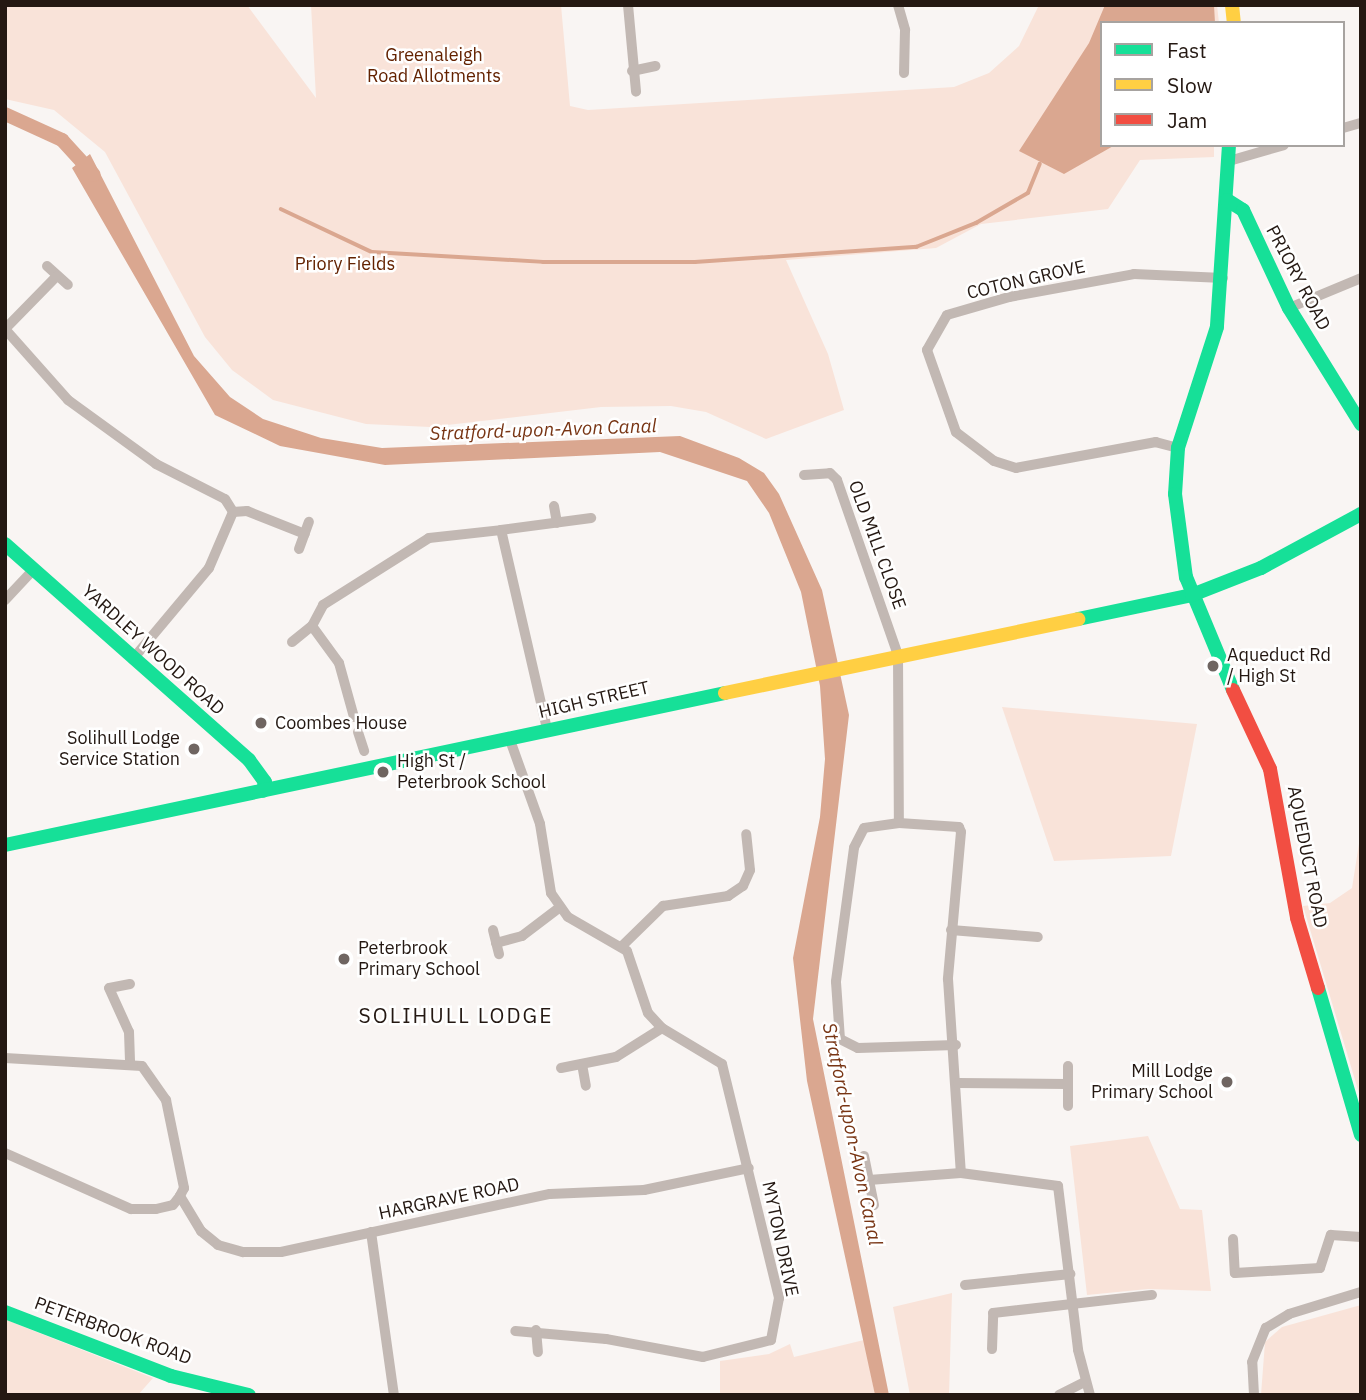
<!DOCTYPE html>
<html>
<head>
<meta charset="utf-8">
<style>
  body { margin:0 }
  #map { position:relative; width:1366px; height:1400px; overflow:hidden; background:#f9f5f3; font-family:"IBM Plex Sans",sans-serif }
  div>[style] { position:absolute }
  .green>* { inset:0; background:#f9e3d9 }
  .water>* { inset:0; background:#daa790 }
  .stream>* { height:3.5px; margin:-1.75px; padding:0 1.75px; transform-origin:1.75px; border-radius:1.75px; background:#daa790 }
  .canal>* { height:14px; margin:-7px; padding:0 7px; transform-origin:7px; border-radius:7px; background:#daa790 }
  .street>* { height:10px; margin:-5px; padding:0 5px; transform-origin:5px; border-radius:5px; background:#c2b8b3 }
  .fast>* { height:14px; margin:-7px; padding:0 7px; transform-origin:7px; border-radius:7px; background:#16e098 }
  .slow>* { height:14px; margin:-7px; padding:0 7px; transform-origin:7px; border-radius:7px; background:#ffcf43 }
  .jam>* { height:14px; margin:-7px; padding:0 7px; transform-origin:7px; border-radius:7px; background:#f24e42 }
  .dots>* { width:19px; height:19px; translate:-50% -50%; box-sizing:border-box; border:4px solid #fff; border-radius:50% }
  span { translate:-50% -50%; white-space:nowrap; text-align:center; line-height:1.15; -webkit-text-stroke:5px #fff; paint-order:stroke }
  .park-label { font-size:18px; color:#632200 }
  .street-label { font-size:18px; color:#241812 }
  .poi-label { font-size:18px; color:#241812 }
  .left { translate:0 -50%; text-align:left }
  .right { translate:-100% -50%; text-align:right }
  .water-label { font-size:19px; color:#783514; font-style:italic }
  .quarter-label { font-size:21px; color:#241812; letter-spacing:2px }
  .frame { position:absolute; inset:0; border:7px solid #241812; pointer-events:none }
  .legend { position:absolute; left:1100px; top:21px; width:245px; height:126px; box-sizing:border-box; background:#fff; border:2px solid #a7a3a0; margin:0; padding:9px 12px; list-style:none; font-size:21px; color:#241812 }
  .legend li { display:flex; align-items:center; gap:14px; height:35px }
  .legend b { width:35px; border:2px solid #a7a3a0 }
</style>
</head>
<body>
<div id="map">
  <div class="green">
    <div style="clip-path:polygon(5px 5px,247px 5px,316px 98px,311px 5px,561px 5px,570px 106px,588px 110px,954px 87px,989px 73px,1019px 46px,1039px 5px,1217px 5px,1219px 23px,1102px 23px,1102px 145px,1214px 145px,1214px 157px,1140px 160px,1108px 209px,981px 224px,936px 248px,786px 260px,828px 354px,844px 410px,766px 439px,706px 412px,671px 406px,601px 407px,430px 427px,366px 424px,273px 400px,232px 370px,205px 337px,105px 152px,54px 110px,5px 99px)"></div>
    <div style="clip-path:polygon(1002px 707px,1197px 724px,1171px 856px,1054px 861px)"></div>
    <div style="clip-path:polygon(1361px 831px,1361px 1100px,1303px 906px,1330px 903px,1352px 888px)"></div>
    <div style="clip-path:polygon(1148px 1136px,1180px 1209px,1202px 1210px,1211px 1291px,1148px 1289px,1087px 1295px,1070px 1146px)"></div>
    <div style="clip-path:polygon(952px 1293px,949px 1395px,910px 1395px,893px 1307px)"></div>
    <div style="clip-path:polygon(1361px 1305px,1361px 1395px,1261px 1395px,1265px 1342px,1282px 1327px)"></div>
    <div style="clip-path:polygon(5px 1319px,19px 1325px,153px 1378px,138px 1395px,5px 1395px)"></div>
    <div style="clip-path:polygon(864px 1340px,875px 1395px,720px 1395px,720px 1361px,769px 1354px,790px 1344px,794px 1357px)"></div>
  </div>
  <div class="water">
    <div style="clip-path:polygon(1105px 5px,1214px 5px,1215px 23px,1102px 23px,1102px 145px,1115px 145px,1064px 174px,1019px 151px,1089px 43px)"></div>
    <div style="clip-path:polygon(90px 154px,194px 356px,230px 397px,263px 419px,321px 438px,382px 448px,680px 436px,739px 458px,764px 473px,779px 494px,822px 590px,849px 715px,813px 1019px,889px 1395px,875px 1395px,807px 1081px,793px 958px,820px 817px,825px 759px,820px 686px,801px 592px,769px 513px,747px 481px,660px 452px,385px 465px,280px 446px,215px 415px,72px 168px)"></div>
  </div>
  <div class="stream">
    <div style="left:281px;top:209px;width:101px;rotate:25.3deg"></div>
    <div style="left:372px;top:252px;width:171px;rotate:3.3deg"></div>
    <div style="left:543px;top:262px;width:152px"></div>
    <div style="left:695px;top:262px;width:222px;rotate:-3.9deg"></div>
    <div style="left:916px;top:247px;width:65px;rotate:-21.8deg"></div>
    <div style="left:976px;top:223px;width:60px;rotate:-30deg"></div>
    <div style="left:1028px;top:193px;width:31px;rotate:-68deg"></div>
  </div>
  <div class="canal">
    <div style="left:5px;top:114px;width:63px;rotate:24.5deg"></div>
    <div style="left:62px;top:140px;width:47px;rotate:47.6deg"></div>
  </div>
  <div class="street">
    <div style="left:628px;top:5px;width:87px;rotate:84.7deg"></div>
    <div style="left:898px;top:5px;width:26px;rotate:74deg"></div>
    <div style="left:905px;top:30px;width:43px;rotate:91.3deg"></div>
    <div style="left:632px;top:71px;width:24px;rotate:-12deg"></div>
    <div style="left:1343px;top:128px;width:19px;rotate:-16deg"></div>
    <div style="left:1229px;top:161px;width:57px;rotate:-16.2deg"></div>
    <div style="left:47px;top:266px;width:28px;rotate:42deg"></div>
    <div style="left:1289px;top:308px;width:78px;rotate:-22.6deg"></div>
    <div style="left:5px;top:329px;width:95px;rotate:48.4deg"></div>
    <div style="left:68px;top:400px;width:109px;rotate:36deg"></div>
    <div style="left:156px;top:464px;width:77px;rotate:26.9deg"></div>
    <div style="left:225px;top:499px;width:15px;rotate:58deg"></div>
    <div style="left:233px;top:512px;width:61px;rotate:113.2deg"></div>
    <div style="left:209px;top:568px;width:119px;rotate:129.9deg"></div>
    <div style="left:5px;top:329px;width:73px;rotate:-45.6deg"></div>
    <div style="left:1178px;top:448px;width:23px;rotate:-165deg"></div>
    <div style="left:1156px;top:442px;width:142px;rotate:169.5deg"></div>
    <div style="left:1016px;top:468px;width:23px;rotate:-162deg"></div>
    <div style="left:994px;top:461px;width:48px;rotate:-142.7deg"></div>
    <div style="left:956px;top:432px;width:87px;rotate:-109.5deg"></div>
    <div style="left:927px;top:350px;width:40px;rotate:-60.3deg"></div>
    <div style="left:947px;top:315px;width:65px;rotate:-16.2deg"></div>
    <div style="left:1009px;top:297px;width:127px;rotate:-10.4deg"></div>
    <div style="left:1134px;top:274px;width:89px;rotate:2.6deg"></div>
    <div style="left:804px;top:475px;width:26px;rotate:-4deg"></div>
    <div style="left:830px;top:473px;width:10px;rotate:45deg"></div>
    <div style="left:837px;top:480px;width:185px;rotate:70.8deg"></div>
    <div style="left:898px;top:655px;width:168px;rotate:89.7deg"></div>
    <div style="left:899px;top:823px;width:60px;rotate:3.8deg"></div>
    <div style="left:959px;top:827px;width:5px;rotate:68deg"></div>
    <div style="left:961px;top:832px;width:148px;rotate:95.1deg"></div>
    <div style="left:948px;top:979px;width:194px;rotate:86.2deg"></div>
    <div style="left:961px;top:1173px;width:98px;rotate:7.6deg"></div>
    <div style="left:1058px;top:1186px;width:165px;rotate:83deg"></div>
    <div style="left:1078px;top:1350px;width:47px;rotate:75.1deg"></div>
    <div style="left:554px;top:506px;width:17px;rotate:80deg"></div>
    <div style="left:233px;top:512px;width:14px;rotate:-4deg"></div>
    <div style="left:247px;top:511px;width:62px;rotate:21.6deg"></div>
    <div style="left:299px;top:549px;width:29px;rotate:-70deg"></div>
    <div style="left:5px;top:600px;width:42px;rotate:-46.9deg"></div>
    <div style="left:312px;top:626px;width:46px;rotate:53.9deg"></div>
    <div style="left:339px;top:663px;width:56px;rotate:74.5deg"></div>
    <div style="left:292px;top:642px;width:26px;rotate:-39deg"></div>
    <div style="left:312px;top:626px;width:24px;rotate:-62deg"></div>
    <div style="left:323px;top:605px;width:125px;rotate:-32.3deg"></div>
    <div style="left:429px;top:538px;width:72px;rotate:-6.3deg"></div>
    <div style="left:547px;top:729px;width:204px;rotate:-103deg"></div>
    <div style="left:501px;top:530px;width:91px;rotate:-7.6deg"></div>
    <div style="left:358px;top:732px;width:20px;rotate:72deg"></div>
    <div style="left:510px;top:740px;width:89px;rotate:70.3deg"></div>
    <div style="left:540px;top:824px;width:70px;rotate:80.9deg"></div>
    <div style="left:551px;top:893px;width:29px;rotate:55deg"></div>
    <div style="left:568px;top:917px;width:68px;rotate:30deg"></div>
    <div style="left:627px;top:951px;width:65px;rotate:71.3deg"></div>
    <div style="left:648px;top:1013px;width:21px;rotate:47deg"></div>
    <div style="left:662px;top:1028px;width:70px;rotate:31deg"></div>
    <div style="left:722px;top:1064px;width:241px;rotate:76.3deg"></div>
    <div style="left:779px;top:1298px;width:43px;rotate:100.8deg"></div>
    <div style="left:771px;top:1340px;width:70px;rotate:166deg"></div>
    <div style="left:703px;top:1357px;width:99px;rotate:-169.5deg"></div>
    <div style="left:606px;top:1339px;width:91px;rotate:-175deg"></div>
    <div style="left:899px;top:823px;width:35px;rotate:172deg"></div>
    <div style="left:864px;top:828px;width:22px;rotate:117deg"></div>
    <div style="left:854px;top:848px;width:135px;rotate:97.7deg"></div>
    <div style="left:836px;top:982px;width:57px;rotate:86deg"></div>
    <div style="left:840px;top:1039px;width:20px;rotate:27deg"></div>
    <div style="left:858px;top:1048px;width:98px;rotate:-1.8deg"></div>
    <div style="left:493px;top:930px;width:25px;rotate:76deg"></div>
    <div style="left:951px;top:930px;width:87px;rotate:4.6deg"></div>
    <div style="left:496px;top:943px;width:27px;rotate:-15deg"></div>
    <div style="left:522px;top:936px;width:48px;rotate:-37.3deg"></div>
    <div style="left:621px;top:947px;width:59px;rotate:-44.3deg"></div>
    <div style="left:663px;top:906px;width:66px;rotate:-8.7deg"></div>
    <div style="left:728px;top:896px;width:18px;rotate:-34deg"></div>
    <div style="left:743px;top:886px;width:17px;rotate:-66deg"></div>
    <div style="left:750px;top:870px;width:36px;rotate:-96deg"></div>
    <div style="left:130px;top:984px;width:21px;rotate:169deg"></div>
    <div style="left:109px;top:988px;width:48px;rotate:65.6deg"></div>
    <div style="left:129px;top:1032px;width:29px;rotate:88deg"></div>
    <div style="left:5px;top:1058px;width:137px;rotate:3.3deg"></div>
    <div style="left:142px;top:1066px;width:42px;rotate:54.8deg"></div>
    <div style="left:166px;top:1100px;width:90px;rotate:78.4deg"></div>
    <div style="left:184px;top:1188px;width:9px;rotate:117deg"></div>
    <div style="left:180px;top:1196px;width:41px;rotate:59deg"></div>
    <div style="left:201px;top:1231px;width:22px;rotate:39deg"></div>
    <div style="left:218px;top:1245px;width:26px;rotate:16deg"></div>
    <div style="left:243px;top:1252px;width:38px"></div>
    <div style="left:281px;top:1252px;width:275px;rotate:-12.2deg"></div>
    <div style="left:550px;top:1194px;width:94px;rotate:-2.4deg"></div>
    <div style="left:644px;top:1190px;width:107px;rotate:-11.8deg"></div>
    <div style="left:582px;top:1064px;width:22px;rotate:80deg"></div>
    <div style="left:561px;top:1068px;width:56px;rotate:-11.3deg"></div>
    <div style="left:616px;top:1057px;width:54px;rotate:-32.2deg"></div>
    <div style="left:958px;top:1083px;width:109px;rotate:0.5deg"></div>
    <div style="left:1068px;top:1106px;width:40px;rotate:-90deg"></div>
    <div style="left:5px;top:1153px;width:138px;rotate:24deg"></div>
    <div style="left:131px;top:1209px;width:25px"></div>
    <div style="left:156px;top:1209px;width:17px;rotate:-13deg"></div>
    <div style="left:173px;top:1205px;width:11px;rotate:-52deg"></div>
    <div style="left:864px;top:1156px;width:50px;rotate:78.5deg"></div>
    <div style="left:869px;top:1180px;width:92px;rotate:-4.4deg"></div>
    <div style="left:371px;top:1232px;width:165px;rotate:82deg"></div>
    <div style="left:1233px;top:1239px;width:34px;rotate:87deg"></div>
    <div style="left:1235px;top:1273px;width:85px;rotate:-3.4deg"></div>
    <div style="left:1320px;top:1268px;width:35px;rotate:-72deg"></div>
    <div style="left:1331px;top:1235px;width:30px;rotate:4deg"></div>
    <div style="left:965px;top:1285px;width:106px;rotate:-6deg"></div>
    <div style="left:536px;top:1330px;width:22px;rotate:85deg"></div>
    <div style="left:992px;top:1349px;width:36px;rotate:-88deg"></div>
    <div style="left:993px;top:1313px;width:160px;rotate:-6.5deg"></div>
    <div style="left:1059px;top:1395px;width:29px;rotate:-27deg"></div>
    <div style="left:1254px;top:1395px;width:33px;rotate:-93deg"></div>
    <div style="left:1252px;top:1362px;width:37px;rotate:-68deg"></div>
    <div style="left:1266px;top:1328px;width:27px;rotate:-31deg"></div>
    <div style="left:1289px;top:1314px;width:75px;rotate:-17deg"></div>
  </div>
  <div class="fast">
    <div style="left:1229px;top:145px;width:182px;rotate:93.8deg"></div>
    <div style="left:1217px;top:327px;width:127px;rotate:107.9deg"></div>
    <div style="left:1178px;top:448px;width:46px;rotate:93.7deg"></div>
    <div style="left:1175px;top:494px;width:84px;rotate:82.5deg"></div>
    <div style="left:1186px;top:577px;width:122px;rotate:67.4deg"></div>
    <div style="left:1227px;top:200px;width:19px;rotate:32deg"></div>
    <div style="left:1243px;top:210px;width:108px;rotate:64.9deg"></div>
    <div style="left:1289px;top:308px;width:137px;rotate:58.2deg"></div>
    <div style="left:5px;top:544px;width:326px;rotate:41.5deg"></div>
    <div style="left:249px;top:760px;width:27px;rotate:54deg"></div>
    <div style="left:265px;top:782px;width:9px;rotate:103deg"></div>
    <div style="left:1078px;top:619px;width:116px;rotate:-11.9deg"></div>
    <div style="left:1192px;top:595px;width:74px;rotate:-21.4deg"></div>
    <div style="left:1261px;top:568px;width:114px;rotate:-28.4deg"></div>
    <div style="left:5px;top:845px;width:736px;rotate:-11.92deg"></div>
    <div style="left:1318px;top:988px;width:153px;rotate:73.7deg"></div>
    <div style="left:5px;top:1312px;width:178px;rotate:21.1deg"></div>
    <div style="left:171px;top:1376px;width:80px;rotate:13.7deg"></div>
  </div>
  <div class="slow">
    <div style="left:1232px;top:5px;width:18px;rotate:84deg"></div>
    <div style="left:725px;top:693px;width:361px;rotate:-11.8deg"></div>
  </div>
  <div class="jam">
    <div style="left:1233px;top:690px;width:87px;rotate:64.9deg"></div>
    <div style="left:1270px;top:769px;width:151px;rotate:79.7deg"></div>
    <div style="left:1297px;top:918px;width:73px;rotate:73.3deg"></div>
  </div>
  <div class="dots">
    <div style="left:1213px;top:666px;background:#6f6561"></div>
    <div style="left:261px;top:723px;background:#6f6561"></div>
    <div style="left:194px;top:749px;background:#6f6561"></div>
    <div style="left:383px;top:772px;background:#6f6561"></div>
    <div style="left:344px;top:959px;background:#6f6561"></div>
    <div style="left:1227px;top:1082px;background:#6f6561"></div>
  </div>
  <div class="park-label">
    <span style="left:434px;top:66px">Greenaleigh<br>Road Allotments</span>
    <span style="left:345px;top:264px">Priory Fields</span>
  </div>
  <div class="street-label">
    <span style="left:1298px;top:278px;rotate:62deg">PRIORY ROAD</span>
    <span style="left:1026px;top:280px;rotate:-13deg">COTON GROVE</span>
    <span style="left:877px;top:545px;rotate:70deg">OLD MILL CLOSE</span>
    <span style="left:153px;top:650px;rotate:42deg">YARDLEY WOOD ROAD</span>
    <span style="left:594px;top:700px;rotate:-13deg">HIGH STREET</span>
    <span style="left:1307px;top:857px;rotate:79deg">AQUEDUCT ROAD</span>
    <span style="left:449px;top:1199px;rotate:-12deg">HARGRAVE ROAD</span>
    <span style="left:780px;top:1239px;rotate:78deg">MYTON DRIVE</span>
    <span style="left:113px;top:1331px;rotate:20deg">PETERBROOK ROAD</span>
  </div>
  <div class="poi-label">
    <span class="left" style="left:1227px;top:666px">Aqueduct Rd<br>/ High St</span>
    <span class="left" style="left:275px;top:723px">Coombes House</span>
    <span class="right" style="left:180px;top:749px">Solihull Lodge<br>Service Station</span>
    <span class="left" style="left:397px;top:772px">High St /<br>Peterbrook School</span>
    <span class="left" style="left:358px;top:959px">Peterbrook<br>Primary School</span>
    <span class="right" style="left:1213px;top:1082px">Mill Lodge<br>Primary School</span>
  </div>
  <div class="water-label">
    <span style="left:543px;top:430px;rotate:-2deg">Stratford-upon-Avon Canal</span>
    <span style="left:852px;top:1134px;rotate:78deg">Stratford-upon-Avon Canal</span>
  </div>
  <div class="quarter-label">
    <span style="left:456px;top:1015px">SOLIHULL LODGE</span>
  </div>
  <div class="frame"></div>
  <ul class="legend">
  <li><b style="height:9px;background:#16e098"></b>Fast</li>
  <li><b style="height:9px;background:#ffcf43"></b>Slow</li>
  <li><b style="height:9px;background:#f24e42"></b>Jam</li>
  </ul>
</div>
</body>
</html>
